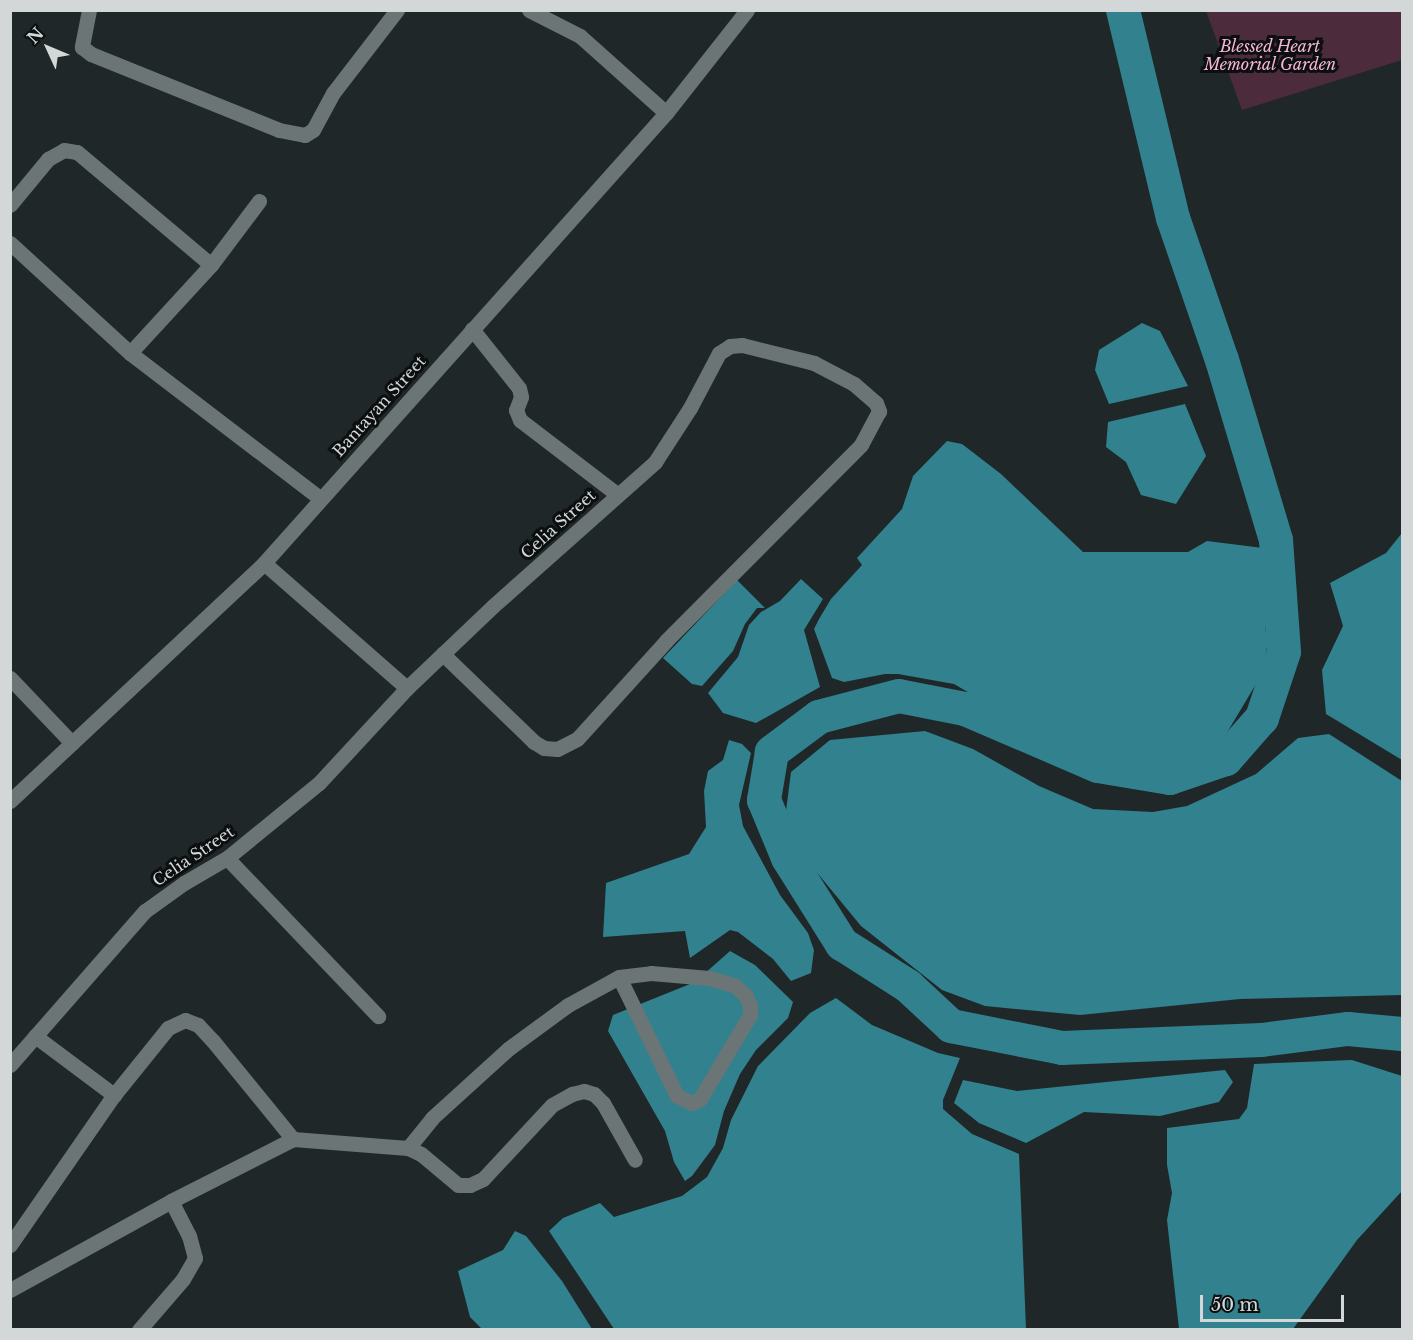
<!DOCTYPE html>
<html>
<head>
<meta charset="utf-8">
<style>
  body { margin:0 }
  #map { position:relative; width:1413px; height:1340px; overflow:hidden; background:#1f2728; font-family:"Libre Baskerville",serif }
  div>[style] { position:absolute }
  .green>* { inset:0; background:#4c2b3d }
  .water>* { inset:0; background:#31818e }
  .river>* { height:34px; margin:-17px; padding:0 17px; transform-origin:17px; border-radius:17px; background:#31818e }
  .street>* { height:15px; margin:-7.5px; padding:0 7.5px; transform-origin:7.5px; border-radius:7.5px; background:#6c7576 }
  .secondary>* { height:15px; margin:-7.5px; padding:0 7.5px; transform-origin:7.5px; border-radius:7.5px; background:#6c7576 }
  span { translate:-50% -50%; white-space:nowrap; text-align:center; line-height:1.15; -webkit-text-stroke:6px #0c0f0f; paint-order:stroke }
  .park-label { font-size:16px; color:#f7b5d6; font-style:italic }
  .street-label { font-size:16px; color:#d3d7d8 }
  .frame { position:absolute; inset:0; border:12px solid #d3d7d8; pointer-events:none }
  .north { position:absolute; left:18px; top:18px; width:60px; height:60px; -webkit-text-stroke:4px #0c0f0f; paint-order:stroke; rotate:314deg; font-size:16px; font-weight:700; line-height:24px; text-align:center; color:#d3d7d8 }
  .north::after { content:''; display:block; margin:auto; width:21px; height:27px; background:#d3d7d8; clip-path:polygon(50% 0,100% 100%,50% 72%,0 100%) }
  .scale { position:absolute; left:1200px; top:1295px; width:144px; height:27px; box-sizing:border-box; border:3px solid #d3d7d8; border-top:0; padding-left:8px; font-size:18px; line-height:21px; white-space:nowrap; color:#d3d7d8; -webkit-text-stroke:4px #0c0f0f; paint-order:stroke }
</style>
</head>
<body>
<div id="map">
  <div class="green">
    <div style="clip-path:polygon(1206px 11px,1402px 11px,1402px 60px,1242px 110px)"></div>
  </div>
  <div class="water">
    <div style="clip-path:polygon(1142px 323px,1160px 331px,1188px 386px,1109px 404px,1095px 370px,1099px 350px)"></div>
    <div style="clip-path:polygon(1185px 404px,1206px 456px,1176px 504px,1141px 495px,1126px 462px,1106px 447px,1108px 422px)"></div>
    <div style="clip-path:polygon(947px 441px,962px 444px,1001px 474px,1083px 552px,1188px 552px,1207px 541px,1263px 548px,1272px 614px,1265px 628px,1268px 642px,1262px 674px,1219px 746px,1187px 760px,1160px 766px,1116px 762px,1031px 729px,954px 684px,898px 674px,885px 674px,844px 682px,832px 678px,814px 629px,819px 619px,831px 599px,862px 565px,857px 558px,902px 509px,913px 476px)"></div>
    <div style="clip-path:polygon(1402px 533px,1402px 760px,1326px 714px,1322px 670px,1343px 626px,1330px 583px,1386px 553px)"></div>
    <div style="clip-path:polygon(801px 579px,823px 599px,804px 630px,820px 687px,756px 723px,723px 713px,708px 693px,738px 657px,749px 625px,761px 612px,780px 601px)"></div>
    <div style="clip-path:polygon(737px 580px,765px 608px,757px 608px,745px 624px,733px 651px,702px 686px,692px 684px,663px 658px)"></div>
    <div style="clip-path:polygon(925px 731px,973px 749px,1039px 786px,1093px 809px,1153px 812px,1187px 806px,1256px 774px,1298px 738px,1329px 734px,1402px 781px,1402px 995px,1240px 999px,1080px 1015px,985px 1006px,942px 990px,861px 926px,800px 852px,786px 811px,791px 772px,830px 740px)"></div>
    <div style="clip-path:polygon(729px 740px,742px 744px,751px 753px,739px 805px,743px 826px,780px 895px,808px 933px,814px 950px,811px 973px,791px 981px,773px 959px,738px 932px,730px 930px,690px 958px,685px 931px,603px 937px,606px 883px,689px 854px,706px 827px,704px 791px,708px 771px,723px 760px)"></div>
    <div style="clip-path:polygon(730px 951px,755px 965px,793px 1002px,788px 1018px,756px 1050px,740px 1074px,724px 1111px,715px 1145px,692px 1176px,685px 1181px,674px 1162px,665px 1131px,608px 1031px,613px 1015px,695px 982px)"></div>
    <div style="clip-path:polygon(836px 998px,872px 1025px,938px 1053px,960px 1058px,943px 1100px,943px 1109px,972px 1134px,1019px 1154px,1026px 1329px,614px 1329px,549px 1231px,563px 1218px,600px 1203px,614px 1217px,682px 1196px,707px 1177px,723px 1148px,731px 1120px,758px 1066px,810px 1013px)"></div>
    <div style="clip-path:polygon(1352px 1060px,1402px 1076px,1402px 1191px,1357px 1240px,1293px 1329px,1179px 1329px,1167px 1220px,1172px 1193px,1167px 1165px,1167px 1128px,1239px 1119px,1247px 1108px,1254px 1064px)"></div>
    <div style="clip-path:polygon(1225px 1070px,1233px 1082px,1219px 1102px,1160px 1116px,1084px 1112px,1026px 1143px,979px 1123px,954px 1103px,963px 1080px,1017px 1091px)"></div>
    <div style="clip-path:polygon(515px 1231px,526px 1236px,562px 1281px,592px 1329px,482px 1329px,470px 1317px,458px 1271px,503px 1250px)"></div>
  </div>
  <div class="river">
    <div style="left:1123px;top:10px;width:214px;rotate:76.5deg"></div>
    <div style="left:1173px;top:218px;width:150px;rotate:71deg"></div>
    <div style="left:1222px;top:360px;width:188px;rotate:73.3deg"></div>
    <div style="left:1276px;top:540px;width:112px;rotate:85.9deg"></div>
    <div style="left:1284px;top:652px;width:70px;rotate:108.4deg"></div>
    <div style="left:1262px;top:718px;width:55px;rotate:131.3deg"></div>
    <div style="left:1226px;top:759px;width:59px;rotate:161.3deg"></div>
    <div style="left:1170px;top:778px;width:73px;rotate:-170.5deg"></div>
    <div style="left:1098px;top:766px;width:145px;rotate:-156.8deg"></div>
    <div style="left:965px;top:709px;width:67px;rotate:-168.9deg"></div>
    <div style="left:899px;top:696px;width:83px;rotate:165.3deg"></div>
    <div style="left:819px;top:717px;width:59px;rotate:143.3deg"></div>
    <div style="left:772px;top:752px;width:49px;rotate:99.5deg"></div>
    <div style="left:764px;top:800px;width:63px;rotate:67.5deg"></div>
    <div style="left:788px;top:858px;width:102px;rotate:57.9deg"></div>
    <div style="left:842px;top:944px;width:78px;rotate:32.5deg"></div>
    <div style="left:908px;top:986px;width:59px;rotate:42.9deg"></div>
    <div style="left:951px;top:1026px;width:113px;rotate:11.2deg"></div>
    <div style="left:1062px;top:1048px;width:200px;rotate:-2.3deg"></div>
    <div style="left:1262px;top:1040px;width:87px;rotate:-7.3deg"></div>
    <div style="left:1348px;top:1029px;width:54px;rotate:5.3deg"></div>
  </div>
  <div class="street">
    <div style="left:89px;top:10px;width:38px;rotate:101deg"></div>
    <div style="left:82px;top:47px;width:11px;rotate:38deg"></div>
    <div style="left:91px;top:54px;width:203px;rotate:22deg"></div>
    <div style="left:279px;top:130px;width:26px;rotate:11deg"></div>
    <div style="left:305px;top:135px;width:9px;rotate:-32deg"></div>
    <div style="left:313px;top:130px;width:42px;rotate:-61.6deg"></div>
    <div style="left:333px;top:93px;width:105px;rotate:-52.4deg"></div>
    <div style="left:529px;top:10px;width:57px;rotate:27deg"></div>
    <div style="left:580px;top:36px;width:115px;rotate:41.8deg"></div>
    <div style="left:10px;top:205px;width:60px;rotate:-50.4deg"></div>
    <div style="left:48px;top:159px;width:18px;rotate:-29deg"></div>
    <div style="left:64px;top:150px;width:13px;rotate:9deg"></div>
    <div style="left:77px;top:152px;width:175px;rotate:40.1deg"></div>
    <div style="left:10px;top:243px;width:163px;rotate:42.5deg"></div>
    <div style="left:130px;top:353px;width:240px;rotate:37.4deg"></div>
    <div style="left:472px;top:329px;width:75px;rotate:51.5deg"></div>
    <div style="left:519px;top:388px;width:9px;rotate:77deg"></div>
    <div style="left:521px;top:397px;width:14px;rotate:111deg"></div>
    <div style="left:516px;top:410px;width:11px;rotate:68deg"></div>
    <div style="left:520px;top:420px;width:123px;rotate:37.4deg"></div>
    <div style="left:130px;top:353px;width:120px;rotate:-47.4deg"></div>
    <div style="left:211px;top:265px;width:80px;rotate:-53.1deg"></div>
    <div style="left:264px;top:563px;width:190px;rotate:41.2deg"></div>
    <div style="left:10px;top:678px;width:90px;rotate:46.4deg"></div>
    <div style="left:227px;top:858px;width:219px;rotate:46.3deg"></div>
    <div style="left:35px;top:1036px;width:99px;rotate:36.8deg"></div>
    <div style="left:10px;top:1065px;width:205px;rotate:-48.8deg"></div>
    <div style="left:145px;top:911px;width:48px;rotate:-35.7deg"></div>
    <div style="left:184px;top:883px;width:50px;rotate:-30.2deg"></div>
    <div style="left:227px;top:858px;width:119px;rotate:-39.2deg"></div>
    <div style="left:319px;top:783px;width:129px;rotate:-47.2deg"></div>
    <div style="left:407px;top:688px;width:119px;rotate:-43.6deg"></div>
    <div style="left:493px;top:606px;width:217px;rotate:-41.6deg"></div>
    <div style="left:655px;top:462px;width:64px;rotate:-57.1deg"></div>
    <div style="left:690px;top:408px;width:62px;rotate:-62.2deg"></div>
    <div style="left:719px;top:353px;width:13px;rotate:-32deg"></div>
    <div style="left:730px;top:346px;width:12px;rotate:-5deg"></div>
    <div style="left:742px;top:345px;width:74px;rotate:14deg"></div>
    <div style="left:814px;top:363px;width:45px;rotate:27.7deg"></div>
    <div style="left:854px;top:384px;width:29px;rotate:41deg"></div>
    <div style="left:876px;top:403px;width:9px;rotate:69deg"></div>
    <div style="left:879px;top:411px;width:38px;rotate:118deg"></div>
    <div style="left:861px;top:445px;width:276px;rotate:134.9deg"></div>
    <div style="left:666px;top:641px;width:132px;rotate:132.2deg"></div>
    <div style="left:577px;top:739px;width:22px;rotate:153deg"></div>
    <div style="left:557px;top:749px;width:13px;rotate:-176deg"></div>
    <div style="left:544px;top:748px;width:12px;rotate:-149deg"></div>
    <div style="left:534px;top:742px;width:127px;rotate:-136deg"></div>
    <div style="left:408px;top:1148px;width:38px;rotate:-51deg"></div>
    <div style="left:432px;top:1118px;width:103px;rotate:-42.2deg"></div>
    <div style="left:508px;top:1049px;width:74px;rotate:-36.3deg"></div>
    <div style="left:568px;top:1005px;width:58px;rotate:-28.8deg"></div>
    <div style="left:619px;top:977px;width:32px;rotate:-7deg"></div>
    <div style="left:651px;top:973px;width:58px;rotate:4.9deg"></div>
    <div style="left:709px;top:978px;width:26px;rotate:16deg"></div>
    <div style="left:734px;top:985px;width:15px;rotate:42deg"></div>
    <div style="left:745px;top:995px;width:11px;rotate:63deg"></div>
    <div style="left:750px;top:1005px;width:10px;rotate:90deg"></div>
    <div style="left:750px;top:1015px;width:98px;rotate:120.8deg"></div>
    <div style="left:700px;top:1099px;width:9px;rotate:153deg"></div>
    <div style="left:692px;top:1103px;width:17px;rotate:-155deg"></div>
    <div style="left:677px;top:1096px;width:132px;rotate:-116deg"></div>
    <div style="left:10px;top:1245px;width:183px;rotate:-55.3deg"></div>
    <div style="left:114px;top:1095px;width:86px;rotate:-51.1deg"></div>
    <div style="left:168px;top:1028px;width:19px;rotate:-25deg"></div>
    <div style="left:185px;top:1020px;width:14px;rotate:21deg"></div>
    <div style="left:198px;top:1025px;width:22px;rotate:47deg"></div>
    <div style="left:213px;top:1041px;width:127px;rotate:50.8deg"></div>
    <div style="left:293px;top:1139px;width:115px;rotate:4.5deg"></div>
    <div style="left:408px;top:1148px;width:14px;rotate:25deg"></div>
    <div style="left:421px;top:1154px;width:48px;rotate:40deg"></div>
    <div style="left:458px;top:1185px;width:12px"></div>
    <div style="left:470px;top:1185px;width:14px;rotate:-25deg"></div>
    <div style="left:483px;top:1179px;width:101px;rotate:-47deg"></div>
    <div style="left:552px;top:1105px;width:23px;rotate:-29deg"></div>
    <div style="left:572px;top:1094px;width:12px;rotate:-14deg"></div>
    <div style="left:584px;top:1091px;width:10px;rotate:17deg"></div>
    <div style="left:594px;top:1094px;width:13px;rotate:45deg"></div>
    <div style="left:603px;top:1103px;width:65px;rotate:60.7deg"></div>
    <div style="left:10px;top:1290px;width:184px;rotate:-28.9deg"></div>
    <div style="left:171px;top:1201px;width:137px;rotate:-26.9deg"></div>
    <div style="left:139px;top:1330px;width:67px;rotate:-49.2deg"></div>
    <div style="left:183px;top:1279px;width:24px;rotate:-60deg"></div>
    <div style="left:195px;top:1258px;width:23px;rotate:-105deg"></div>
    <div style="left:189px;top:1236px;width:39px;rotate:-117deg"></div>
  </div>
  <div class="secondary">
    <div style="left:10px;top:801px;width:348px;rotate:-43.1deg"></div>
    <div style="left:264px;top:563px;width:603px;rotate:-48.22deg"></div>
    <div style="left:666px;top:113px;width:131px;rotate:-51.8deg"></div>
  </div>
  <div class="park-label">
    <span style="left:1270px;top:55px">Blessed Heart<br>Memorial Garden</span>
  </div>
  <div class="street-label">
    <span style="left:379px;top:406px;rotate:-48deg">Bantayan Street</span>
    <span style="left:558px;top:524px;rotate:-42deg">Celia Street</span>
    <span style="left:193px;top:856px;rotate:-34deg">Celia Street</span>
  </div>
  <div class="frame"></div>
  <div class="north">N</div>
  <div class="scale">50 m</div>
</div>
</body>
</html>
